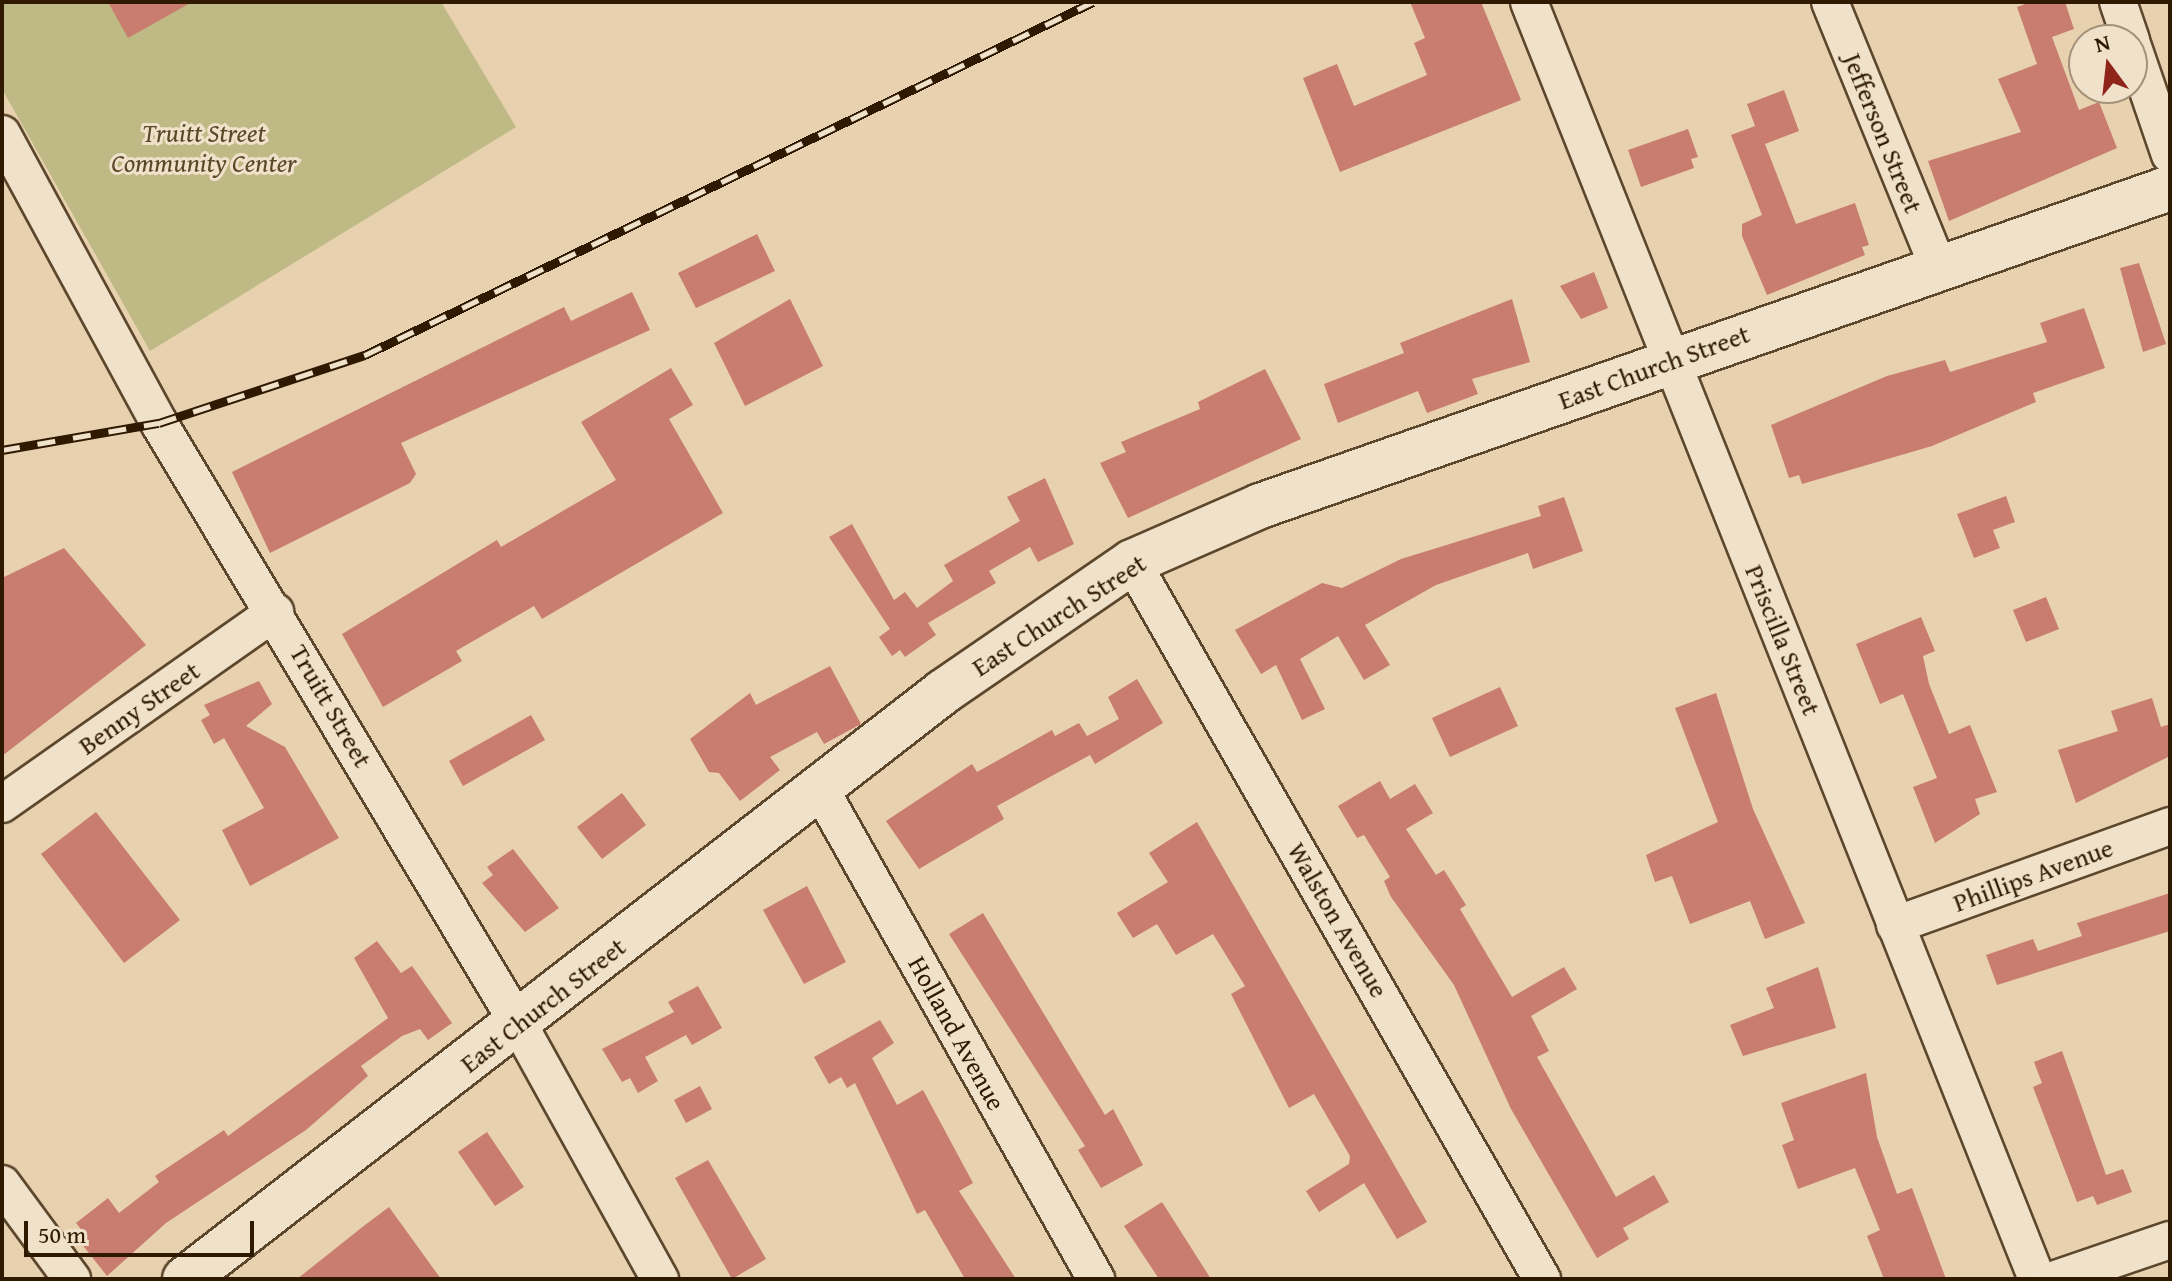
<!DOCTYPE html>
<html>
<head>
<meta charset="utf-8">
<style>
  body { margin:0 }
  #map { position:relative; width:2172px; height:1281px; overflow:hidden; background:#e8d1af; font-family:"Gentium Book Plus",serif }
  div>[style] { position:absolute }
  .green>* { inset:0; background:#beb985 }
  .building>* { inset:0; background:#c87d6f }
  .roads { filter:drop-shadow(2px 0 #5d472c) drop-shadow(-2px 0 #5d472c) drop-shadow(0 2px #5d472c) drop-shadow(0 -2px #5d472c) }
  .street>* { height:36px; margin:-18px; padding:0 18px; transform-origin:18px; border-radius:18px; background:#f0e1cb }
  .secondary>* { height:44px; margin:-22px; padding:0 22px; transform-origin:22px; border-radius:22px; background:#f0e1cb }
  .rail>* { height:9px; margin-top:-4.5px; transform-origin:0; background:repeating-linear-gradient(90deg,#f0e1cb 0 18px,#2f1900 0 36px); box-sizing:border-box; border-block:2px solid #2f1900 }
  span { translate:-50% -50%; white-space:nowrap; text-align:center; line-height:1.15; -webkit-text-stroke:6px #f0e1cb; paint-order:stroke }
  .park-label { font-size:26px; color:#5a4928; font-style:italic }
  .street-label { font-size:26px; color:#2f1900 }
  .frame { position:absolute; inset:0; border:4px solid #2f1900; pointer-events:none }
  .north { position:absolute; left:2068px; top:24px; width:80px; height:80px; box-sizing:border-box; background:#f0e1cb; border:2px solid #a3917a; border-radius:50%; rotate:345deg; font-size:22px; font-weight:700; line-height:32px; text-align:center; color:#2f1900 }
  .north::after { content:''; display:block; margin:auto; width:28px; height:36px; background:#8f2418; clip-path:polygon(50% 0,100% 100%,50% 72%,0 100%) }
  .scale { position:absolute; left:24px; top:1221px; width:230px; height:36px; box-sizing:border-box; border:4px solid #2f1900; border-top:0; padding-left:10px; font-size:24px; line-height:28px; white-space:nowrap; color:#2f1900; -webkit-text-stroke:6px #f0e1cb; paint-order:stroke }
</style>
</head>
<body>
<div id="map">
  <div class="green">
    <div style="clip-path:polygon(2px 2px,441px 2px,516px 127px,150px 351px,2px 89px)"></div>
  </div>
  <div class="building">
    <div style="clip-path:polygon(108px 2px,192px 2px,128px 38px)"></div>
    <div style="clip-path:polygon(1410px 2px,1481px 2px,1521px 100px,1340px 172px,1303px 78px,1337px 64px,1354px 106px,1427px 75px,1414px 43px,1425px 38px)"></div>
    <div style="clip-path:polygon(2031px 2px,2065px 2px,2074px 29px,2052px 37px,2079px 110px,2099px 102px,2117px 148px,1949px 221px,1928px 161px,2021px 132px,1998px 79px,2037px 64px,2017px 7px)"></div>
    <div style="clip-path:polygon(1784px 90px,1799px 131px,1765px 144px,1796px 224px,1855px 203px,1869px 245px,1862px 247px,1865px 255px,1767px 295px,1742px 236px,1742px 224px,1762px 215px,1731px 135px,1755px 126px,1747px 104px)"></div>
    <div style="clip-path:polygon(1688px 129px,1698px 157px,1691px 159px,1694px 168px,1641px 187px,1628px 150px)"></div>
    <div style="clip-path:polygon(757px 234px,775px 271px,696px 308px,678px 273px)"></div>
    <div style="clip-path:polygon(2139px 263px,2166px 344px,2143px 352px,2120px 268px)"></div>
    <div style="clip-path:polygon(1594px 272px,1608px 308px,1581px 319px,1560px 286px)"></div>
    <div style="clip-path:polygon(632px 292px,650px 330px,401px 443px,416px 474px,410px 483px,270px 553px,232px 472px,564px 307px,571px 321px)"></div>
    <div style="clip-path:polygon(790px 299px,823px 366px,745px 406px,714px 343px)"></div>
    <div style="clip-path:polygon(1512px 299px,1530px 362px,1472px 379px,1478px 394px,1427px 413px,1418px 391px,1338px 423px,1324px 384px,1404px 353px,1400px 343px)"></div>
    <div style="clip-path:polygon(2084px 308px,2105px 368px,2033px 393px,2036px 402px,1932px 446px,1802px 484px,1799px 475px,1789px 478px,1771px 425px,1887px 376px,1945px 360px,1950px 372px,2047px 342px,2040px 323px)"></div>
    <div style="clip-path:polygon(671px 368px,693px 405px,669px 419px,723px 513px,542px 619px,534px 606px,456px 651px,462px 661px,383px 707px,342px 634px,497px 540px,501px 547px,616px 480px,581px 422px)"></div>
    <div style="clip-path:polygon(1265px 369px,1301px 439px,1128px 518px,1100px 463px,1126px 452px,1121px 442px,1200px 409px,1198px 402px)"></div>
    <div style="clip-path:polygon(1045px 478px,1074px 544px,1038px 562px,1030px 547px,989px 571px,996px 583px,928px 623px,936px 635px,905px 657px,900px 650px,892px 656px,879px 637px,890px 629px,829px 537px,852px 524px,894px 600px,905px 592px,917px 608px,953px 581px,944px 565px,1020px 521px,1007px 497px)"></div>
    <div style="clip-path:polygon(2006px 496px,2015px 522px,1993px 530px,2000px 548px,1974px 558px,1957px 514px)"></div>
    <div style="clip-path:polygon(1564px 497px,1583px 551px,1533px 569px,1528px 553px,1436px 585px,1365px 625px,1390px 665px,1364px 680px,1338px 636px,1300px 659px,1325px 709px,1302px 720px,1276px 665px,1261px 674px,1235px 630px,1322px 583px,1342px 588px,1401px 559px,1541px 516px,1538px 506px)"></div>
    <div style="clip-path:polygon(64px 548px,146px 645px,2px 756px,2px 578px)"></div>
    <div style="clip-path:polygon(2046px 597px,2059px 629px,2026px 642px,2013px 610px)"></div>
    <div style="clip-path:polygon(1921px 617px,1935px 651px,1923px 656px,1929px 684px,1949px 734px,1970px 725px,1997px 792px,1975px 799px,1980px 814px,1935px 843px,1913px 787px,1937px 778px,1903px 694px,1880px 704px,1856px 644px)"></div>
    <div style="clip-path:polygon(830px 666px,861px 724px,824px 744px,817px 732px,770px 757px,780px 770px,740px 801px,719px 773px,709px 772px,690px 739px,750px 693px,756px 705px)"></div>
    <div style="clip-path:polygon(1137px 679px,1163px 723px,1095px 764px,1090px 755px,997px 806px,1004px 819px,919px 869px,886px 821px,972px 764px,977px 772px,1052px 730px,1055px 736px,1079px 723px,1087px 736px,1119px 719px,1108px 697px)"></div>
    <div style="clip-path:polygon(259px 681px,272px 704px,246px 726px,285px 747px,339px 838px,250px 886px,222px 830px,264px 808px,224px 738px,214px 744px,201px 720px,210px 715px,204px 705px)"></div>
    <div style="clip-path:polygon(1500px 687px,1518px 726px,1450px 757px,1432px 718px)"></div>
    <div style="clip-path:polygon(1716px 693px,1753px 809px,1805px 923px,1765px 939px,1750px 901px,1690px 924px,1672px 876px,1655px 882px,1646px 855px,1718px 822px,1675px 708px)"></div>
    <div style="clip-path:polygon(2152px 698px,2161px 727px,2170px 724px,2170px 756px,2076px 803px,2058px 750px,2118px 731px,2111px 711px)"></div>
    <div style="clip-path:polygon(531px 715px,545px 740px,463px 786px,449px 761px)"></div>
    <div style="clip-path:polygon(1380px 781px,1390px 799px,1415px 784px,1433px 813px,1406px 829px,1436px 875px,1444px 870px,1466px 905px,1460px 909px,1512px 997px,1564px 967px,1577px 989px,1531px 1016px,1549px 1051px,1537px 1057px,1616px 1197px,1654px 1175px,1669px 1202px,1623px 1228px,1629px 1239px,1597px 1258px,1511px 1109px,1454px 985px,1391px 897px,1384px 881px,1390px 877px,1364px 835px,1357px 838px,1338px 806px)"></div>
    <div style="clip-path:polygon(622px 793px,646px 825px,602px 859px,577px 827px)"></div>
    <div style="clip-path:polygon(96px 812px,180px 920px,124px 963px,41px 854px)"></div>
    <div style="clip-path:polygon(1197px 822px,1427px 1222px,1397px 1239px,1364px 1183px,1319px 1212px,1306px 1191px,1349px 1164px,1350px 1156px,1314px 1094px,1289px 1108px,1231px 994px,1245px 986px,1213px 934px,1176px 955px,1157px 924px,1133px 938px,1117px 913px,1168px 882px,1149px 853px)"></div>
    <div style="clip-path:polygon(513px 849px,559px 908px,525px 932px,482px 883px,493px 875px,487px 867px)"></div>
    <div style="clip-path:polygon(807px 886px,846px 962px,804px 984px,763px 910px)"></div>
    <div style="clip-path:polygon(2170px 893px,2170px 931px,1997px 985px,1986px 955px,2033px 939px,2038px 951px,2082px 936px,2077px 923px)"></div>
    <div style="clip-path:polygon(983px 913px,1105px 1115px,1113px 1109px,1143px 1165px,1101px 1188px,1078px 1150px,1085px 1146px,949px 934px)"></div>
    <div style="clip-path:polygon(377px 941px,401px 973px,412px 966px,452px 1023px,428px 1040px,420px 1029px,402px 1036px,361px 1066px,368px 1076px,306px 1130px,166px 1223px,107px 1276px,77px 1238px,84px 1233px,76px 1223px,108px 1198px,119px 1213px,159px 1182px,155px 1176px,224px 1130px,228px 1136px,388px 1018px,354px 958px)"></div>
    <div style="clip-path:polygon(1818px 967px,1836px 1028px,1743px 1056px,1730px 1025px,1774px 1008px,1766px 988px)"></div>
    <div style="clip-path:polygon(698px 986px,722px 1028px,692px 1045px,686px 1035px,645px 1057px,658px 1081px,638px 1093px,630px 1078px,622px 1082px,602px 1049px,674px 1012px,668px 1002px)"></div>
    <div style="clip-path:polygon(880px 1020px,894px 1043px,872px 1058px,897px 1105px,923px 1090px,973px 1183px,959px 1191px,1016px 1279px,965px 1279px,925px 1210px,917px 1214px,855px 1083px,847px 1088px,841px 1077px,829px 1084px,814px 1057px)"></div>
    <div style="clip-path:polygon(2062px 1051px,2106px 1175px,2123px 1169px,2132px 1192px,2097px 1205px,2093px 1196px,2077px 1202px,2033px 1087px,2042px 1083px,2034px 1062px)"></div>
    <div style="clip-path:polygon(1866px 1073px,1877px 1137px,1897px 1194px,1912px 1188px,1946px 1279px,1884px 1279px,1867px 1236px,1880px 1230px,1855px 1168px,1798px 1189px,1782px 1145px,1794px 1140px,1781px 1103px)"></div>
    <div style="clip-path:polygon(700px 1086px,712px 1109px,686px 1123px,674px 1100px)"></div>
    <div style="clip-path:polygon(487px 1132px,524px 1187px,495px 1206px,458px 1152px)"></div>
    <div style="clip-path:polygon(708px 1160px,766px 1259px,732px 1279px,675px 1178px)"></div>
    <div style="clip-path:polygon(1162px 1202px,1211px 1279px,1159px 1279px,1124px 1226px)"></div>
    <div style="clip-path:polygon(389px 1207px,441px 1279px,297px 1279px,365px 1225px)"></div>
  </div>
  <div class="roads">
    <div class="street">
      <div style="left:1529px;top:2px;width:1374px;rotate:68.31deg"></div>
      <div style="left:1830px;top:2px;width:283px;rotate:67.8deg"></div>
      <div style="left:2118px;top:2px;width:40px;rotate:71.1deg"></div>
      <div style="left:2132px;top:44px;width:117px;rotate:71.1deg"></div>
      <div style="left:2px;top:134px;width:329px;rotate:61.5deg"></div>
      <div style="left:159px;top:423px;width:701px;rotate:59.12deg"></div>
      <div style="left:519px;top:1025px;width:291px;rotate:61deg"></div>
      <div style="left:1132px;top:562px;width:826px;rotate:60.24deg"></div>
      <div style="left:819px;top:787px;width:565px;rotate:60.62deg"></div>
      <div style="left:2px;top:804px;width:334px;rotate:-35.1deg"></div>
      <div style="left:1895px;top:925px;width:292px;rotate:-19.8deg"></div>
      <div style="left:2px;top:1184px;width:118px;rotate:53.6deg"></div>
      <div style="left:2056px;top:1279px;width:120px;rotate:-18.9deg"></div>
    </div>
    <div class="secondary">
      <div style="left:185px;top:1279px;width:959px;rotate:-37.75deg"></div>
      <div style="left:943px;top:692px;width:229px;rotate:-34.5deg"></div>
      <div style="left:1132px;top:562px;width:140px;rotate:-23.6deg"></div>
      <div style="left:1260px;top:506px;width:964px;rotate:-19.26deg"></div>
    </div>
  </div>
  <div class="rail">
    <div style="left:2px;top:450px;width:159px;rotate:-9.8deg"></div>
    <div style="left:159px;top:423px;width:217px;rotate:-18.3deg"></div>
    <div style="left:365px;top:355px;width:809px;rotate:-25.87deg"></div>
  </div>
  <div class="park-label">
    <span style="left:204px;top:148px">Truitt Street<br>Community Center</span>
  </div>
  <div class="street-label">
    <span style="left:1883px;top:133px;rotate:68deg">Jefferson Street</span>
    <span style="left:1654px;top:367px;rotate:-20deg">East Church Street</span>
    <span style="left:1059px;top:615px;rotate:-33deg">East Church Street</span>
    <span style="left:1783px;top:640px;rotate:68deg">Priscilla Street</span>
    <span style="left:331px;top:706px;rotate:60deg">Truitt Street</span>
    <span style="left:139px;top:708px;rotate:-35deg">Benny Street</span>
    <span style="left:2033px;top:875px;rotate:-20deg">Phillips Avenue</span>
    <span style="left:1338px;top:920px;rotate:60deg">Walston Avenue</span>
    <span style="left:543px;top:1005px;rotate:-38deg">East Church Street</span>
    <span style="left:957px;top:1033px;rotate:61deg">Holland Avenue</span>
  </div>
  <div class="frame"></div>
  <div class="north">N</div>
  <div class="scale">50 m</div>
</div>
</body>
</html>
